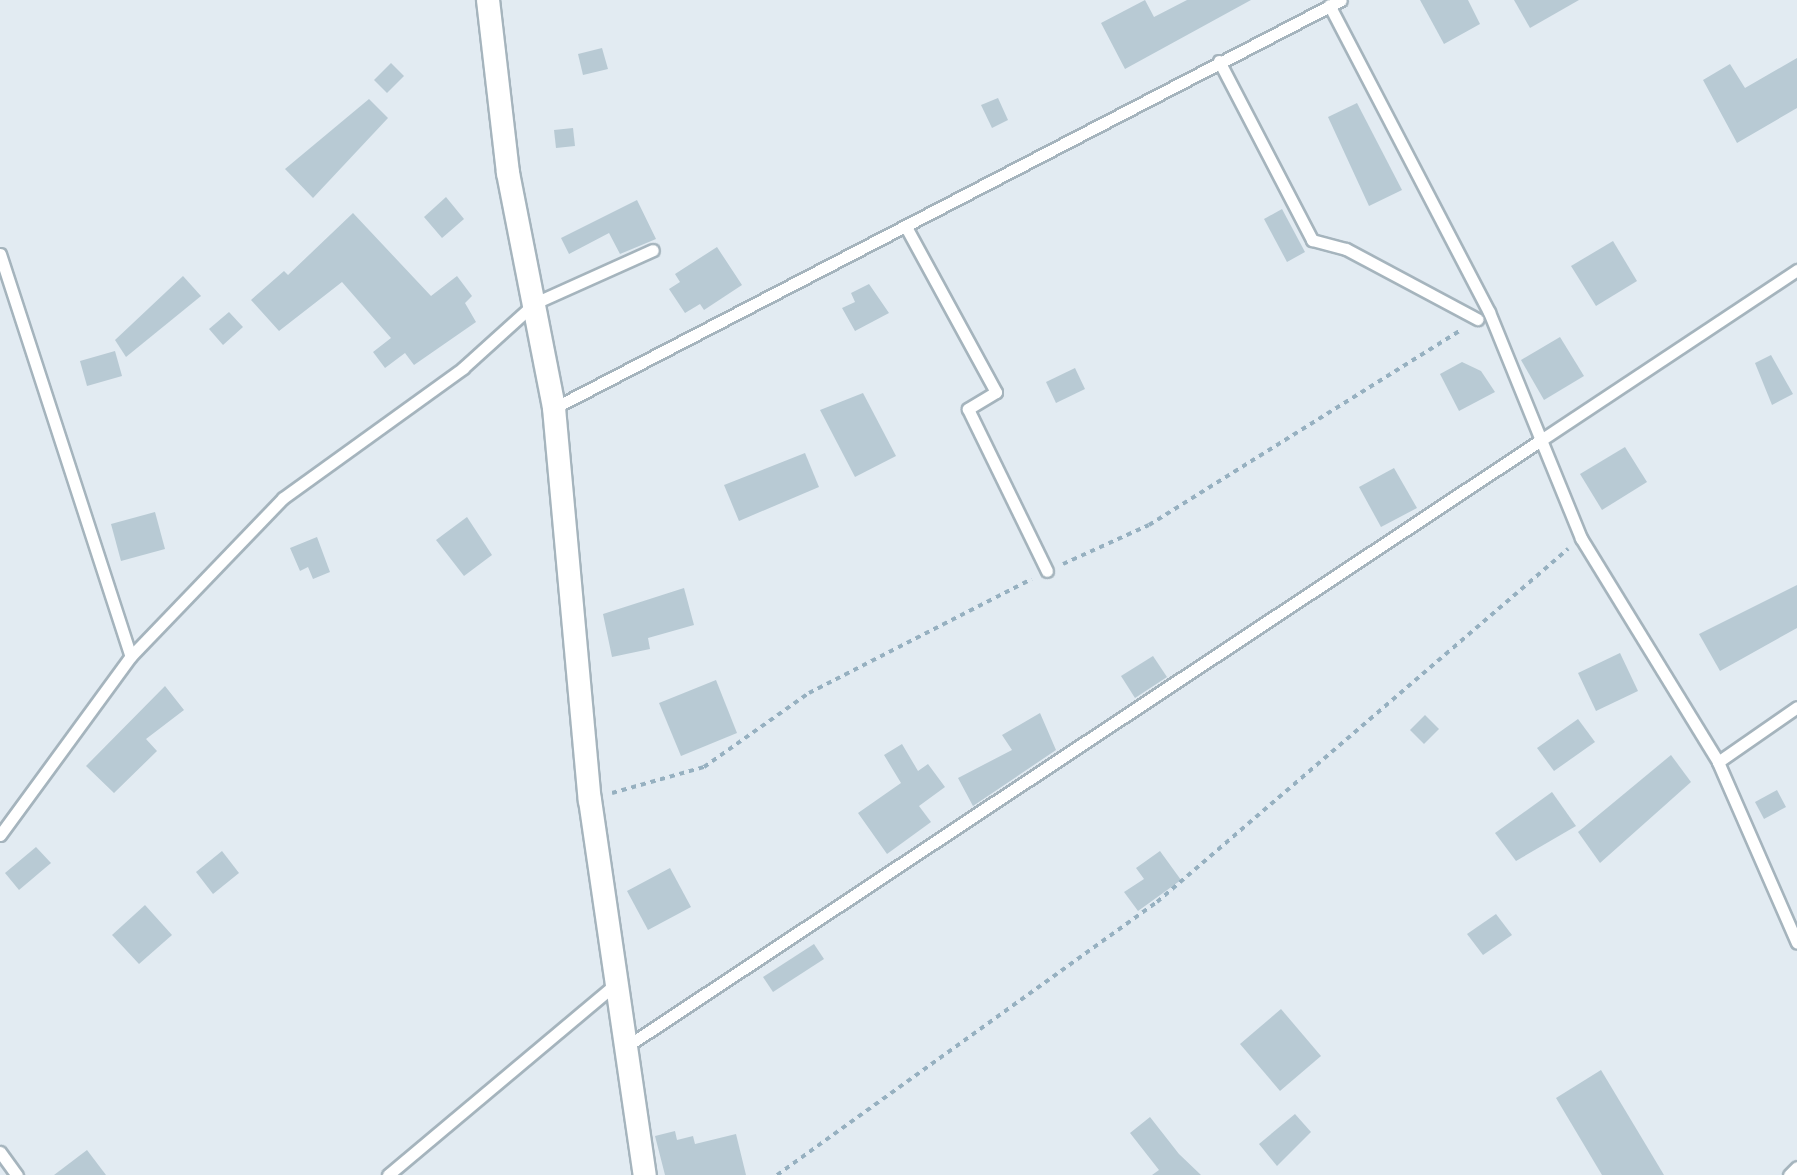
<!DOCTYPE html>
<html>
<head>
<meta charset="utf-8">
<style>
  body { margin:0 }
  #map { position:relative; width:1797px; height:1175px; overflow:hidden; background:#e2ebf2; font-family:"Noto Sans",sans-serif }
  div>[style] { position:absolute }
  .building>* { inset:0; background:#b8cad4 }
  .path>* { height:4px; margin-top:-2px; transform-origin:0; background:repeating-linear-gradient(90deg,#96b0c0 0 5px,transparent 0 10px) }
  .roads { filter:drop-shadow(2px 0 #a5b4bd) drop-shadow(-2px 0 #a5b4bd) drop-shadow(0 2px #a5b4bd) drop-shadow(0 -2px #a5b4bd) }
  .lane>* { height:11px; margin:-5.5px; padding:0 5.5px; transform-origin:5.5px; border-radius:5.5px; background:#fff }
  .street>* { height:22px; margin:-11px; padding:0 11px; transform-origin:11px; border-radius:11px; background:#fff }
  span { translate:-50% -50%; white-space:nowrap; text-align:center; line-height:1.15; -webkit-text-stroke:10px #fff; paint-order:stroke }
</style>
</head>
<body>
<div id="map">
  <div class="building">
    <div style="clip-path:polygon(1145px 0,1154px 17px,1187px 0,1251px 0,1125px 69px,1101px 23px)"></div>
    <div style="clip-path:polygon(1420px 0,1468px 0,1480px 24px,1444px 44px)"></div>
    <div style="clip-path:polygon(1514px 0,1579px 0,1530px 28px)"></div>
    <div style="clip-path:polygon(602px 48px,608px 69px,583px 75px,578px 54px)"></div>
    <div style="clip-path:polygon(1797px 58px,1797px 108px,1737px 143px,1703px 80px,1730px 64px,1745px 88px)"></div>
    <div style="clip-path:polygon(391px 63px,404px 76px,387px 93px,374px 80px)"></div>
    <div style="clip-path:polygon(998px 98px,1008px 120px,992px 128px,981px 105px)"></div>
    <div style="clip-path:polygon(369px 99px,388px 118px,313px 198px,285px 169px)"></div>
    <div style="clip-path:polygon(1357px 103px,1402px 190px,1369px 206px,1328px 117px)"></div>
    <div style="clip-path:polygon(573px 128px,575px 146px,556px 148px,554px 130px)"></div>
    <div style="clip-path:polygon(446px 197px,464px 219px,442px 238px,424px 217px)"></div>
    <div style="clip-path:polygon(637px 200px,656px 239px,620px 254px,609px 233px,569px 254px,561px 238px)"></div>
    <div style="clip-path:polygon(1282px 209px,1305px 252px,1287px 262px,1264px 219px)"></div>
    <div style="clip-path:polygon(353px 213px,431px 296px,457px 276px,472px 296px,465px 303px,476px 322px,414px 365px,405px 353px,385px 368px,373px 352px,391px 338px,342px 282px,279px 331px,251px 300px,284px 271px,288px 275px)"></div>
    <div style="clip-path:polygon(1613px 241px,1637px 281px,1596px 306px,1571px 266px)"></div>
    <div style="clip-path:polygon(717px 247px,742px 285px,704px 310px,700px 304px,685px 313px,669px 289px,680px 282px,675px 274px)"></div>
    <div style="clip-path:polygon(183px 276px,201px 296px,126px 357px,115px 340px)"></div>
    <div style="clip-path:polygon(869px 284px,889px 313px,855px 331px,842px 308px,855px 302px,851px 293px)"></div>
    <div style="clip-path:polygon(229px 312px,243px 327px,223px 345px,209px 329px)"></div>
    <div style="clip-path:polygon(1560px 337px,1584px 376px,1544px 400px,1521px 360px)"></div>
    <div style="clip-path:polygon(115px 351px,122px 376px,87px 386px,80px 361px)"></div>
    <div style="clip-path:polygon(1771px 355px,1793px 394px,1772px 405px,1755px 363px)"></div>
    <div style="clip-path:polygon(1462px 362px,1481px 371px,1495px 392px,1459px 411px,1440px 374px)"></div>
    <div style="clip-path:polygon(1075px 368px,1085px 389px,1056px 403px,1046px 382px)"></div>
    <div style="clip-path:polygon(863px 393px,896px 456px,855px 477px,820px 410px)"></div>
    <div style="clip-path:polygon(1625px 447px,1647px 482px,1602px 510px,1580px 474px)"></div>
    <div style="clip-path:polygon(805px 453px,819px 487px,739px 521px,724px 485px)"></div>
    <div style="clip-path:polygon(1394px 468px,1417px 508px,1381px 527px,1359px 487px)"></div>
    <div style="clip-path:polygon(155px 512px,165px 549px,121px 561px,111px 524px)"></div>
    <div style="clip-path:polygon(467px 517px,492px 555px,464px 576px,436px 540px)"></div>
    <div style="clip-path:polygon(317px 537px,330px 572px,313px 579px,308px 567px,300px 571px,290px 548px)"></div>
    <div style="clip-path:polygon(1797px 585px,1797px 628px,1720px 671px,1699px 634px)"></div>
    <div style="clip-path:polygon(684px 588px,694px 625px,648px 638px,650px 649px,612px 657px,603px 614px)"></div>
    <div style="clip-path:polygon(1620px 653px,1638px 691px,1596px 711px,1578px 673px)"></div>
    <div style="clip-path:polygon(1153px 656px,1167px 677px,1135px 698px,1121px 676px)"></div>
    <div style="clip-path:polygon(716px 680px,737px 733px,681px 756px,659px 703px)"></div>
    <div style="clip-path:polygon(165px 686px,184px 710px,146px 739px,157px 751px,114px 793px,86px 766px)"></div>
    <div style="clip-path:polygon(1040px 713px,1056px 750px,973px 806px,958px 778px,1012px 750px,1002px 735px)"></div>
    <div style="clip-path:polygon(1425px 715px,1439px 729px,1424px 744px,1410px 730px)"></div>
    <div style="clip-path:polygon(1578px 719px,1595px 742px,1554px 771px,1537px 748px)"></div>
    <div style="clip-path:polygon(902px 744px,918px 771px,928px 764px,945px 787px,919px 806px,931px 822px,887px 854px,858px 813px,901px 783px,884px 755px)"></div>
    <div style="clip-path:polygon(1671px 755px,1691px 782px,1600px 863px,1578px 832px)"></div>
    <div style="clip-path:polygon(1777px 790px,1786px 807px,1764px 819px,1755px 802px)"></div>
    <div style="clip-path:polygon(1552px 792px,1576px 826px,1516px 861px,1495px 833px)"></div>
    <div style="clip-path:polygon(36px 847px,51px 863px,19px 890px,5px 873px)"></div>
    <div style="clip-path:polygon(222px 851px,239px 873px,213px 894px,196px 872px)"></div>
    <div style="clip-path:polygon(1160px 851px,1181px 880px,1138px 911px,1124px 892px,1144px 879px,1136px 868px)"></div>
    <div style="clip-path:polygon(670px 868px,691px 907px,648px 930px,627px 891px)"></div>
    <div style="clip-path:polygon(145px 905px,172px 935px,139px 964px,112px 935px)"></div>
    <div style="clip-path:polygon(1496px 914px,1512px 935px,1483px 955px,1467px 934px)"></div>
    <div style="clip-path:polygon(814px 944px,824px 959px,773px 992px,763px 977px)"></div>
    <div style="clip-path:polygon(1281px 1009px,1321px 1056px,1280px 1091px,1240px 1044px)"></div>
    <div style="clip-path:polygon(1601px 1070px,1664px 1175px,1602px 1175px,1556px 1098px)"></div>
    <div style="clip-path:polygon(1295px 1114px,1311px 1132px,1277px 1166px,1259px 1144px)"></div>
    <div style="clip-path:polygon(1150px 1117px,1179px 1154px,1201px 1175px,1152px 1175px,1159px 1170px,1130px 1133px)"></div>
    <div style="clip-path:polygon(675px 1131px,677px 1140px,693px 1136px,695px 1144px,736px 1134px,746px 1175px,665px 1175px,655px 1136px)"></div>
    <div style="clip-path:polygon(87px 1150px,106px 1175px,54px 1175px)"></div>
  </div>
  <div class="path">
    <div style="left:1063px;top:564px;width:94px;rotate:-24.4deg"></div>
    <div style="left:1149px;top:525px;width:366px;rotate:-32deg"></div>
    <div style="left:612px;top:793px;width:96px;rotate:-15.8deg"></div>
    <div style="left:704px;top:767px;width:128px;rotate:-35.2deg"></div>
    <div style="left:809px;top:693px;width:250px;rotate:-27.1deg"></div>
    <div style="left:777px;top:1175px;width:468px;rotate:-35.7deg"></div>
    <div style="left:1157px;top:902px;width:542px;rotate:-40.66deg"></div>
  </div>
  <div class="roads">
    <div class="lane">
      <div style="left:1219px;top:61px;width:202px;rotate:62.5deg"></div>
      <div style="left:1312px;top:240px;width:35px;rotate:15deg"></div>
      <div style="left:1346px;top:249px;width:149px;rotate:28.1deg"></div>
      <div style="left:906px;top:227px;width:188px;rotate:61.4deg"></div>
      <div style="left:996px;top:392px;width:33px;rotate:149deg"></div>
      <div style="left:968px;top:409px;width:180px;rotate:64deg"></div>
      <div style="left:0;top:254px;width:423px;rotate:72deg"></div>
      <div style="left:1797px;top:270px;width:307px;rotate:146.4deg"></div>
      <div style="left:1541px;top:440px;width:106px;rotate:67.8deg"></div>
      <div style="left:1581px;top:538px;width:263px;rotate:58.5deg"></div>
      <div style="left:1718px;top:762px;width:197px;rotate:66.4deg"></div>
      <div style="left:554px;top:408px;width:886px;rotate:-27.4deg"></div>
      <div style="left:1718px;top:762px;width:96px;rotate:-34.8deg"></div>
      <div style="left:0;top:835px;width:222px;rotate:-53.8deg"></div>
      <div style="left:131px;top:656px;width:219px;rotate:-46.1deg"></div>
      <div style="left:283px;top:498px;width:222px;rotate:-35.8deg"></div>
      <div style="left:463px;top:368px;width:97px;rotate:-42.1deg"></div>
      <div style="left:535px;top:303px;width:129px;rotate:-24.2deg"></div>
      <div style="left:627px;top:1046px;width:1097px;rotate:-33.55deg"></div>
      <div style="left:1541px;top:440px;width:138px;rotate:-112.1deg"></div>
      <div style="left:1489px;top:312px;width:346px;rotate:-117.5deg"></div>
      <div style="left:0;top:1152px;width:29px;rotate:54deg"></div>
      <div style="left:388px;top:1175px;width:294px;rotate:-40deg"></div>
      <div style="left:1789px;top:1175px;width:11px;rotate:-45deg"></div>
    </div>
    <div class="street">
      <div style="left:488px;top:0;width:174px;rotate:83.4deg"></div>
      <div style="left:508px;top:173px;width:239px;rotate:78.9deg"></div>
      <div style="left:554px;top:408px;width:394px;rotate:84.8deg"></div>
      <div style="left:590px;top:800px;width:379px;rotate:81.7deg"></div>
    </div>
  </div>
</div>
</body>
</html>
